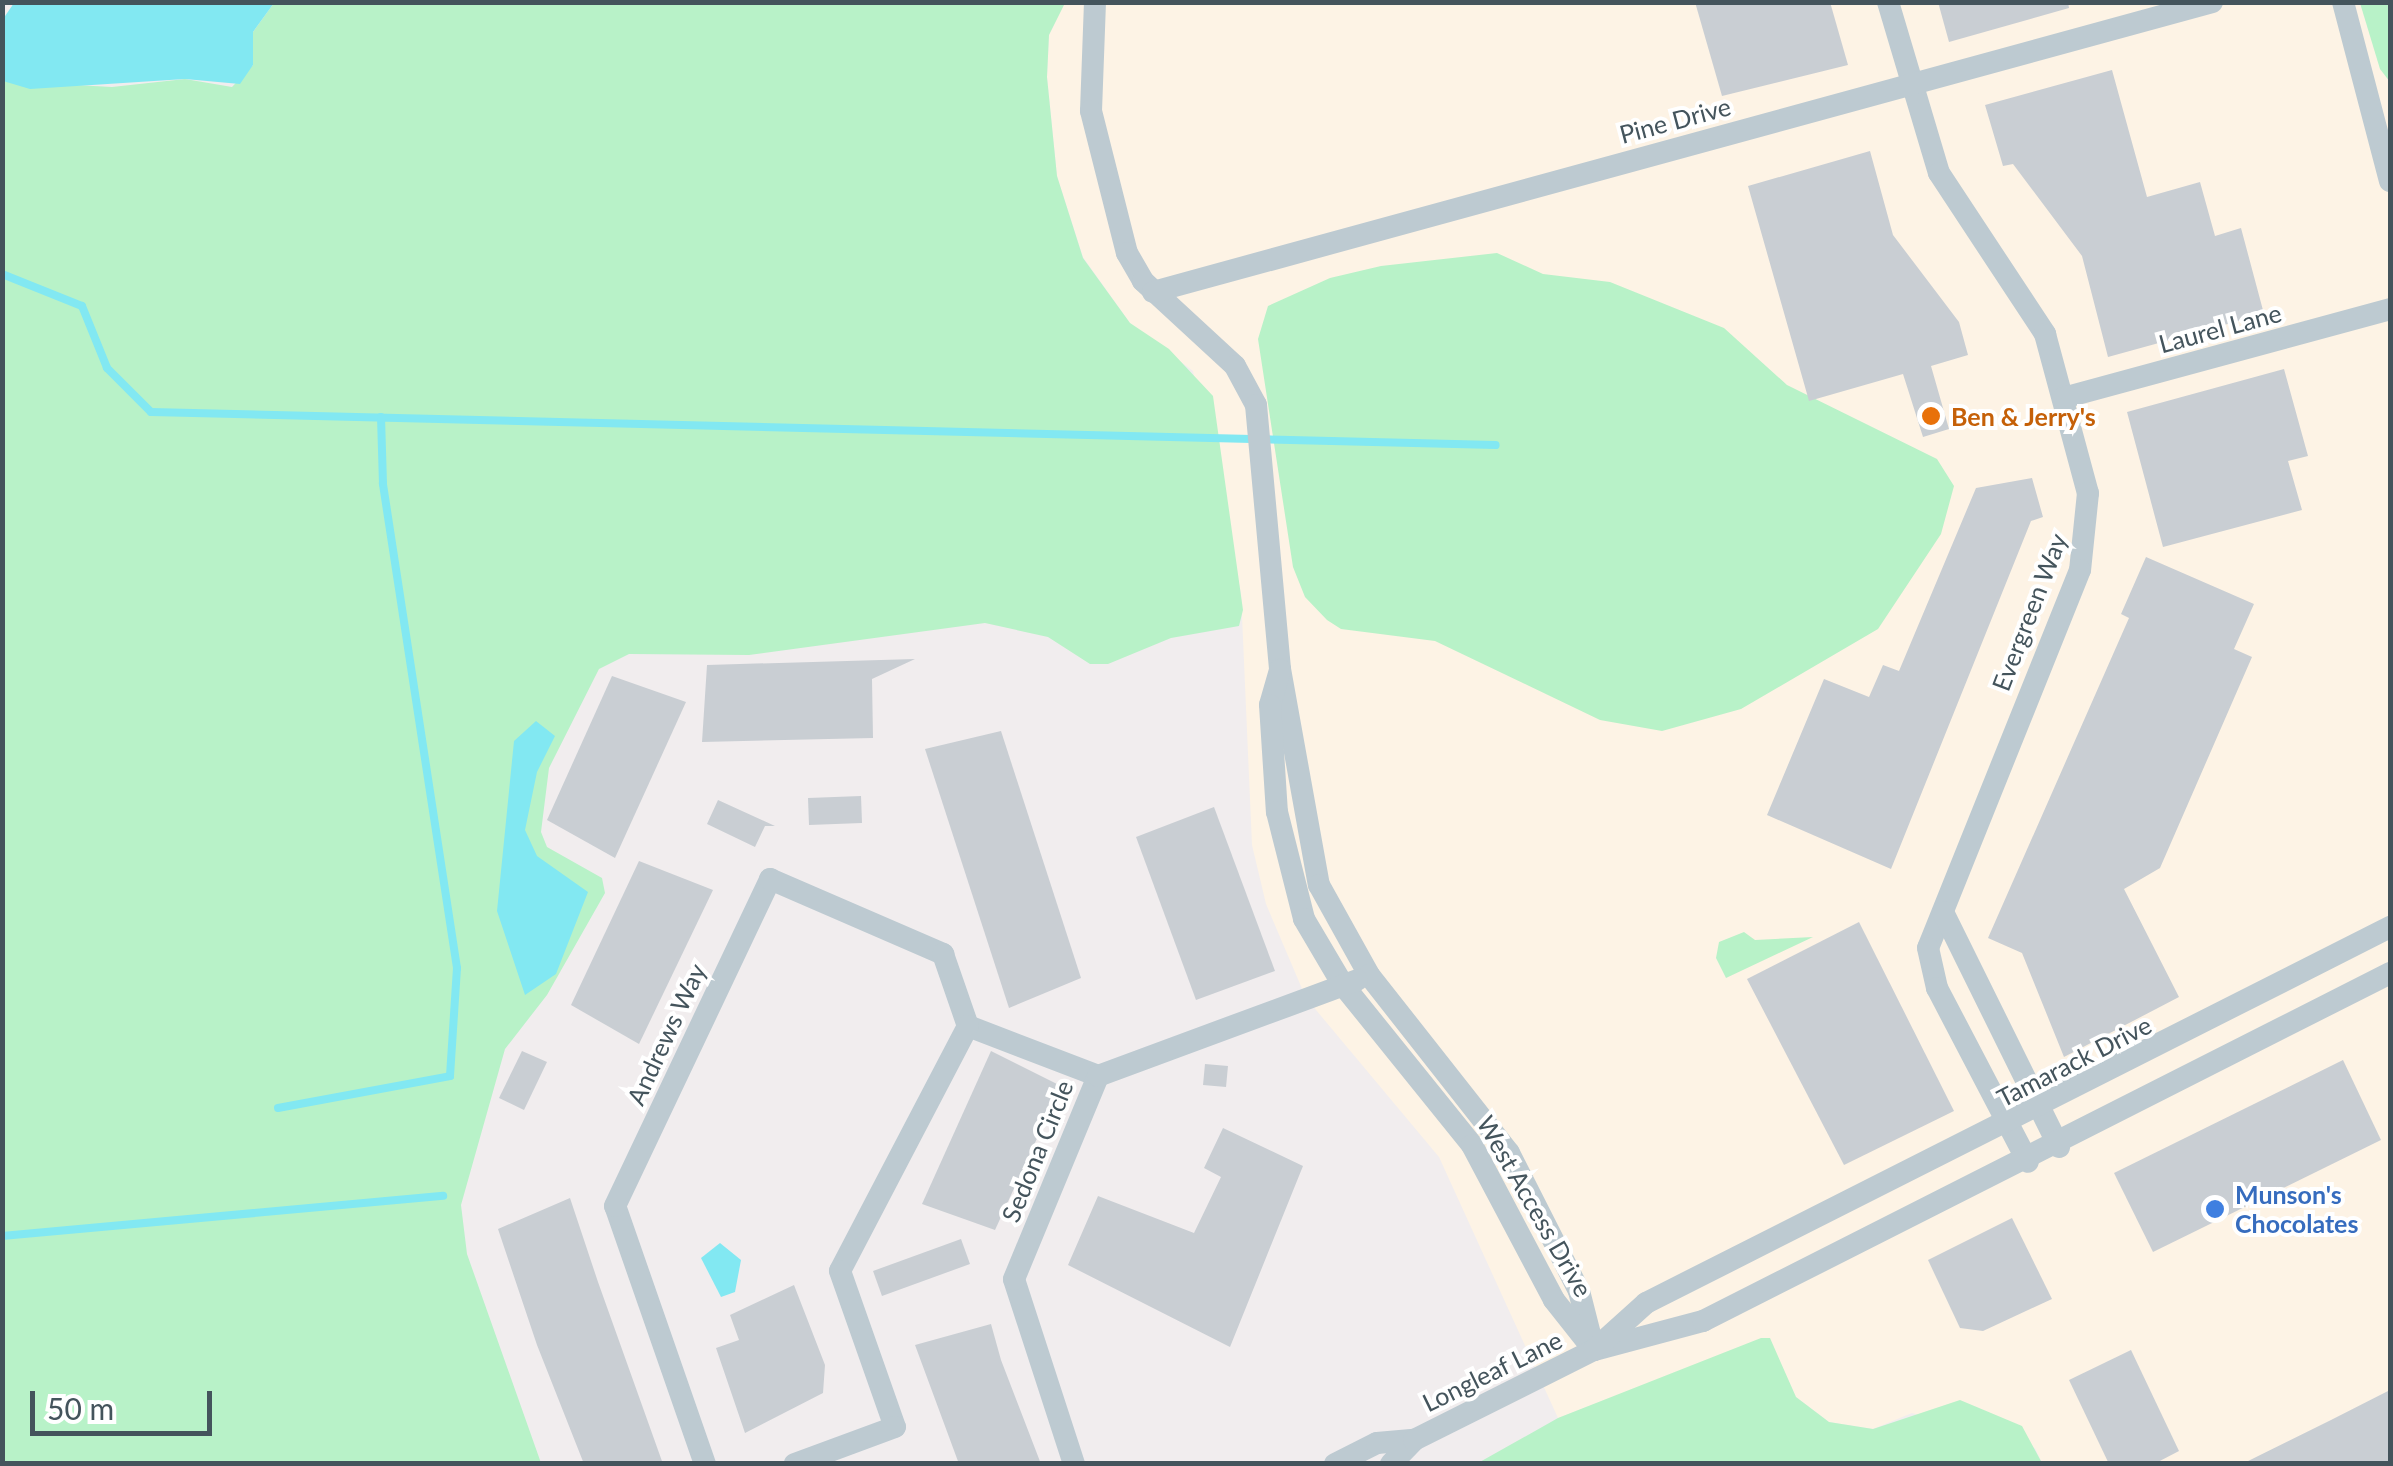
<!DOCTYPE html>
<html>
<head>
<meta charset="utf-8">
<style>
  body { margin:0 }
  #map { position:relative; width:2393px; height:1466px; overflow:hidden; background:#f1edee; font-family:Lato,sans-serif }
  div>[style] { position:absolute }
  .commercial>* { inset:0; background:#fdf3e5 }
  .green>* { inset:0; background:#b8f2c8 }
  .water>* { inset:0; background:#82e8f2 }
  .stream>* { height:8px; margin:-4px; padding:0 4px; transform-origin:4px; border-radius:4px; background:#82e8f2 }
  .building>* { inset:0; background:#c9ced3 }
  .street>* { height:22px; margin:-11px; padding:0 11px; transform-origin:11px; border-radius:11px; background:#bdcad1 }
  .dots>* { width:28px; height:28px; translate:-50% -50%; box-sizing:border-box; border:5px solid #fff; border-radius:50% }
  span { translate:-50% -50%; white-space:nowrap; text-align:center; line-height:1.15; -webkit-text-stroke:8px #fff; paint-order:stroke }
  .street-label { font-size:25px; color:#44545c }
  .food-label { font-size:25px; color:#c56008; font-weight:700 }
  .left { translate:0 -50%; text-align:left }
  .shop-label { font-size:25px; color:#366cbe; font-weight:700 }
  .frame { position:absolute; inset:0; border:5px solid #44545c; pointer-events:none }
  .scale { position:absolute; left:30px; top:1391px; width:182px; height:45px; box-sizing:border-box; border:5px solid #44545c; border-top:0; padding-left:12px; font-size:30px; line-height:35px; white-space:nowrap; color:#44545c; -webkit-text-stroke:8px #fff; paint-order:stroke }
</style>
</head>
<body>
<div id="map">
  <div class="commercial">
    <div style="clip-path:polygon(1065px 2px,2360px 3px,2390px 82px,2390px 1463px,2042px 1463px,2035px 1448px,1912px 1413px,1873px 1429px,1829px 1422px,1796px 1397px,1769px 1338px,1558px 1418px,1439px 1157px,1306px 998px,1266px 904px,1252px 845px,1241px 593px,1193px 371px,1130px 323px,1083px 257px,1057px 176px,1047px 77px,1049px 35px)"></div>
  </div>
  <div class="green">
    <div style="clip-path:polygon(274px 3px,1065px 3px,1049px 35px,1047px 77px,1057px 176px,1083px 258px,1130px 323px,1169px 349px,1213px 396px,1243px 610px,1239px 626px,1171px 638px,1108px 664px,1090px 664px,1048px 637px,985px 623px,749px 655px,629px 654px,599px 669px,549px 768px,541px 832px,547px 847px,602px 878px,605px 893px,547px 995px,505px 1049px,461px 1205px,467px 1254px,541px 1463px,3px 1463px,2px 81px,112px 87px,185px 79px,232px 87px,253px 65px,253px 32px)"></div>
    <div style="clip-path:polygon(2360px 3px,2390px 3px,2390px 82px,2380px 69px)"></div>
    <div style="clip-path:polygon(1497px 253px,1543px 274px,1610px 282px,1724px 328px,1787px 385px,1937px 459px,1954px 486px,1941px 534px,1878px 629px,1741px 709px,1662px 731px,1600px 720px,1435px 641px,1341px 629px,1327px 620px,1305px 597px,1293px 567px,1258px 339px,1268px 306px,1330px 278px,1381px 266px)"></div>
    <div style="clip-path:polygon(1744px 932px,1755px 940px,1813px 937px,1726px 978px,1716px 958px,1719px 942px)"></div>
    <div style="clip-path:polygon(1761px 1338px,1770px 1338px,1796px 1397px,1829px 1422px,1873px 1429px,1960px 1400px,2022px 1426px,2042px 1463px,1478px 1463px,1558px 1418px)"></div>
  </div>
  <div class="water">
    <div style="clip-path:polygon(14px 3px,14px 2px,274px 3px,253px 32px,253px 65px,240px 84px,185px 79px,30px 89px,3px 81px,3px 19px)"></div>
    <div style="clip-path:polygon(536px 721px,555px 736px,537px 772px,525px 830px,537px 856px,588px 892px,556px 974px,525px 995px,497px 911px,514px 741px)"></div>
    <div style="clip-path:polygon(720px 1243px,741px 1260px,735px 1292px,721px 1297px,701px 1258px)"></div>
  </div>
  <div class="stream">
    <div style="left:2px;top:274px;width:86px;rotate:21.8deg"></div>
    <div style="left:82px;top:306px;width:67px;rotate:68deg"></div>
    <div style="left:107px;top:368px;width:62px;rotate:45deg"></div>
    <div style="left:151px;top:412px;width:1345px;rotate:1.41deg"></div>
    <div style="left:278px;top:1108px;width:175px;rotate:-10.5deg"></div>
    <div style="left:450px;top:1076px;width:108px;rotate:-86.3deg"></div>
    <div style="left:457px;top:968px;width:490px;rotate:-98.7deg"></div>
    <div style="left:383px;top:484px;width:67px;rotate:-91.7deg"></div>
    <div style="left:2px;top:1236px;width:443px;rotate:-5.2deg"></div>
  </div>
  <div class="building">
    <div style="clip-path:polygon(1695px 2px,1830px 2px,1848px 65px,1722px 96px)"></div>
    <div style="clip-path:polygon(1938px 2px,2068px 2px,2069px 8px,1949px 42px)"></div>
    <div style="clip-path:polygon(2112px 70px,2147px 197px,2200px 182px,2215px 236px,2241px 228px,2264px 314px,2108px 357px,2082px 256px,2013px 164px,2003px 166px,1985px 105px)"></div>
    <div style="clip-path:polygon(1870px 151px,1893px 235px,1959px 322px,1968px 355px,1931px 366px,1949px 429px,1923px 437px,1903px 374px,1809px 401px,1748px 186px)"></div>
    <div style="clip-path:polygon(2284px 369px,2308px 456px,2288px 461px,2302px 510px,2163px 547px,2127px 412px)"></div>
    <div style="clip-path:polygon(2032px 478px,2043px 517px,2031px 521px,1891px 869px,1767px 815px,1824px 679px,1869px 697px,1883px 665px,1899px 671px,1976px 488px)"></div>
    <div style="clip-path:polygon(2146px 557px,2254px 604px,2234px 649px,2252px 657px,2160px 868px,2124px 889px,2179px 997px,2064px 1057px,2022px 953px,1988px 938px,2129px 618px,2121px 614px)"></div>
    <div style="clip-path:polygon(915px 659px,872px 679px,873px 738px,702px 742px,707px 665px)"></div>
    <div style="clip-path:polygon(612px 676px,686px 702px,615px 858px,547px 820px)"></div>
    <div style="clip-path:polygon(1001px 731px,1081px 978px,1009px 1008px,925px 749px)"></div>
    <div style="clip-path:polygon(861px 796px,862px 823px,809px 825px,808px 798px)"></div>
    <div style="clip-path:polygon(718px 800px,775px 826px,765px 826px,755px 847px,707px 824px)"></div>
    <div style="clip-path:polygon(1214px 807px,1275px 971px,1196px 1000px,1136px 837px)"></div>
    <div style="clip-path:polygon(639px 861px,713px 890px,639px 1044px,571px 1005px)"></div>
    <div style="clip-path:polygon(1859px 922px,1954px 1111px,1844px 1165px,1747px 979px)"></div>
    <div style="clip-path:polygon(522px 1051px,547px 1062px,524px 1110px,499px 1098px)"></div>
    <div style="clip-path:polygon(991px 1051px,1061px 1086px,995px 1230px,922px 1204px)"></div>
    <div style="clip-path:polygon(2343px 1060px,2381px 1140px,2153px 1252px,2114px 1173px)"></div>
    <div style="clip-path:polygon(1205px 1064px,1228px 1066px,1226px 1087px,1203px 1085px)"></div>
    <div style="clip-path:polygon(1223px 1128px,1303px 1166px,1230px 1347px,1068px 1265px,1098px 1196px,1194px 1233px,1221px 1177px,1204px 1168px)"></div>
    <div style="clip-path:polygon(570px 1198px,598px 1282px,663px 1464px,584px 1464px,537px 1345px,498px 1229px)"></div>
    <div style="clip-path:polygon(2012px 1218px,2052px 1299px,1983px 1331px,1960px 1328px,1928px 1260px)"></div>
    <div style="clip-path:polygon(961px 1239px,970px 1264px,882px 1296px,873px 1271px)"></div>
    <div style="clip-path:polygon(794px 1285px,825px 1365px,823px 1393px,745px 1433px,716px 1348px,739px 1340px,730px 1315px)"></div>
    <div style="clip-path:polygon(991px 1324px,1001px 1360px,1041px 1464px,959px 1464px,915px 1345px)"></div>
    <div style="clip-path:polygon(2131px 1350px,2179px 1451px,2154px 1464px,2109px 1464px,2069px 1380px)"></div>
    <div style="clip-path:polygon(2390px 1390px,2390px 1464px,2242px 1464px,2331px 1420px)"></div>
  </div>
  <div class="street">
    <div style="left:1095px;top:2px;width:109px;rotate:92.1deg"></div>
    <div style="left:1091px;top:111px;width:146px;rotate:75.8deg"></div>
    <div style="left:1127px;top:253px;width:32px;rotate:60deg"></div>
    <div style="left:1143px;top:281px;width:125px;rotate:42.7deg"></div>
    <div style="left:1235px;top:366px;width:44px;rotate:61.7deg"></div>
    <div style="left:1256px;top:405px;width:265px;rotate:84.8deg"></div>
    <div style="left:1280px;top:669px;width:219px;rotate:79.8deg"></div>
    <div style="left:1319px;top:885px;width:103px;rotate:60.9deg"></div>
    <div style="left:1369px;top:975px;width:226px;rotate:51.8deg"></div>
    <div style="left:1509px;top:1153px;width:155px;rotate:63.1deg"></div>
    <div style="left:1579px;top:1291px;width:61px;rotate:75.7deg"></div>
    <div style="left:1888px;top:2px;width:178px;rotate:73.4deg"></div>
    <div style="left:1939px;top:173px;width:193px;rotate:56.6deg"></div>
    <div style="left:2045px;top:334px;width:165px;rotate:74.9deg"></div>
    <div style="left:2088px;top:493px;width:77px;rotate:95.9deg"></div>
    <div style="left:2080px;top:570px;width:407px;rotate:111.9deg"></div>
    <div style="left:1928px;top:948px;width:41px;rotate:77.3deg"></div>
    <div style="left:1937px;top:988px;width:196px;rotate:62.4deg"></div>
    <div style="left:2343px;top:2px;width:185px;rotate:75.3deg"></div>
    <div style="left:1153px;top:292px;width:1098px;rotate:-15.31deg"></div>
    <div style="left:2063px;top:398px;width:339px;rotate:-15.2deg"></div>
    <div style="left:1280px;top:670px;width:36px;rotate:106deg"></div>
    <div style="left:1270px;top:705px;width:107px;rotate:86.3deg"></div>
    <div style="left:1277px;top:812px;width:110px;rotate:75.8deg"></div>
    <div style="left:1304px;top:919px;width:77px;rotate:59.4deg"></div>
    <div style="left:1343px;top:985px;width:206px;rotate:51.1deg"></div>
    <div style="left:1472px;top:1145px;width:175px;rotate:62.1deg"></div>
    <div style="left:1554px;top:1300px;width:56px;rotate:51.5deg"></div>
    <div style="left:1943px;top:912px;width:262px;rotate:63.7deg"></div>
    <div style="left:968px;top:1026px;width:139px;rotate:21deg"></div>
    <div style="left:1594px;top:1350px;width:113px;rotate:-14.9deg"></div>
    <div style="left:1703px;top:1321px;width:770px;rotate:-26.86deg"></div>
    <div style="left:705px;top:1464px;width:273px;rotate:-109.2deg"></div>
    <div style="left:615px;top:1206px;width:362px;rotate:-64.6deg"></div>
    <div style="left:770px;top:879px;width:189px;rotate:23.4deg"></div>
    <div style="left:943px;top:954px;width:76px;rotate:70.9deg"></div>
    <div style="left:968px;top:1026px;width:276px;rotate:117.6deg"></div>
    <div style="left:840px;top:1271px;width:165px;rotate:70.6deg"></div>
    <div style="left:895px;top:1427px;width:107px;rotate:159.7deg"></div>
    <div style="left:1074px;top:1464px;width:194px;rotate:-108deg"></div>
    <div style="left:1014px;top:1279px;width:220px;rotate:-67.5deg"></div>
    <div style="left:1098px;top:1076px;width:276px;rotate:-20.3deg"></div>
    <div style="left:1335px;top:1464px;width:47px;rotate:-26.6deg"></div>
    <div style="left:1377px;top:1443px;width:37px;rotate:-5deg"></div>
    <div style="left:1391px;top:1464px;width:33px;rotate:-46deg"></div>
    <div style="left:1414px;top:1440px;width:201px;rotate:-26.6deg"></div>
    <div style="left:1594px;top:1350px;width:70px;rotate:-42.1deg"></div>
    <div style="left:1646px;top:1303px;width:834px;rotate:-26.81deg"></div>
  </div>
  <div class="dots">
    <div style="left:1931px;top:416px;background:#e8710a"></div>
    <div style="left:2215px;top:1209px;background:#3f7fe0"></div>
  </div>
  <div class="street-label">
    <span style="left:1675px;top:120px;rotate:-15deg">Pine Drive</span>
    <span style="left:2220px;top:328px;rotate:-15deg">Laurel Lane</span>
    <span style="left:2029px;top:612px;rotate:-69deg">Evergreen Way</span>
    <span style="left:666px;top:1034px;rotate:-65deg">Andrews Way</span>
    <span style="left:2074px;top:1061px;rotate:-27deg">Tamarack Drive</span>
    <span style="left:1037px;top:1151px;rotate:-68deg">Sedona Circle</span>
    <span style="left:1535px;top:1206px;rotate:60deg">West Access Drive</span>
    <span style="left:1492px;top:1371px;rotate:-26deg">Longleaf Lane</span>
  </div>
  <div class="food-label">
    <span class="left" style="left:1951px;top:416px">Ben &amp; Jerry's</span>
  </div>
  <div class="shop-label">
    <span class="left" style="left:2235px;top:1209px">Munson's<br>Chocolates</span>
  </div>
  <div class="frame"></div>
  <div class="scale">50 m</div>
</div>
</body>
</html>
